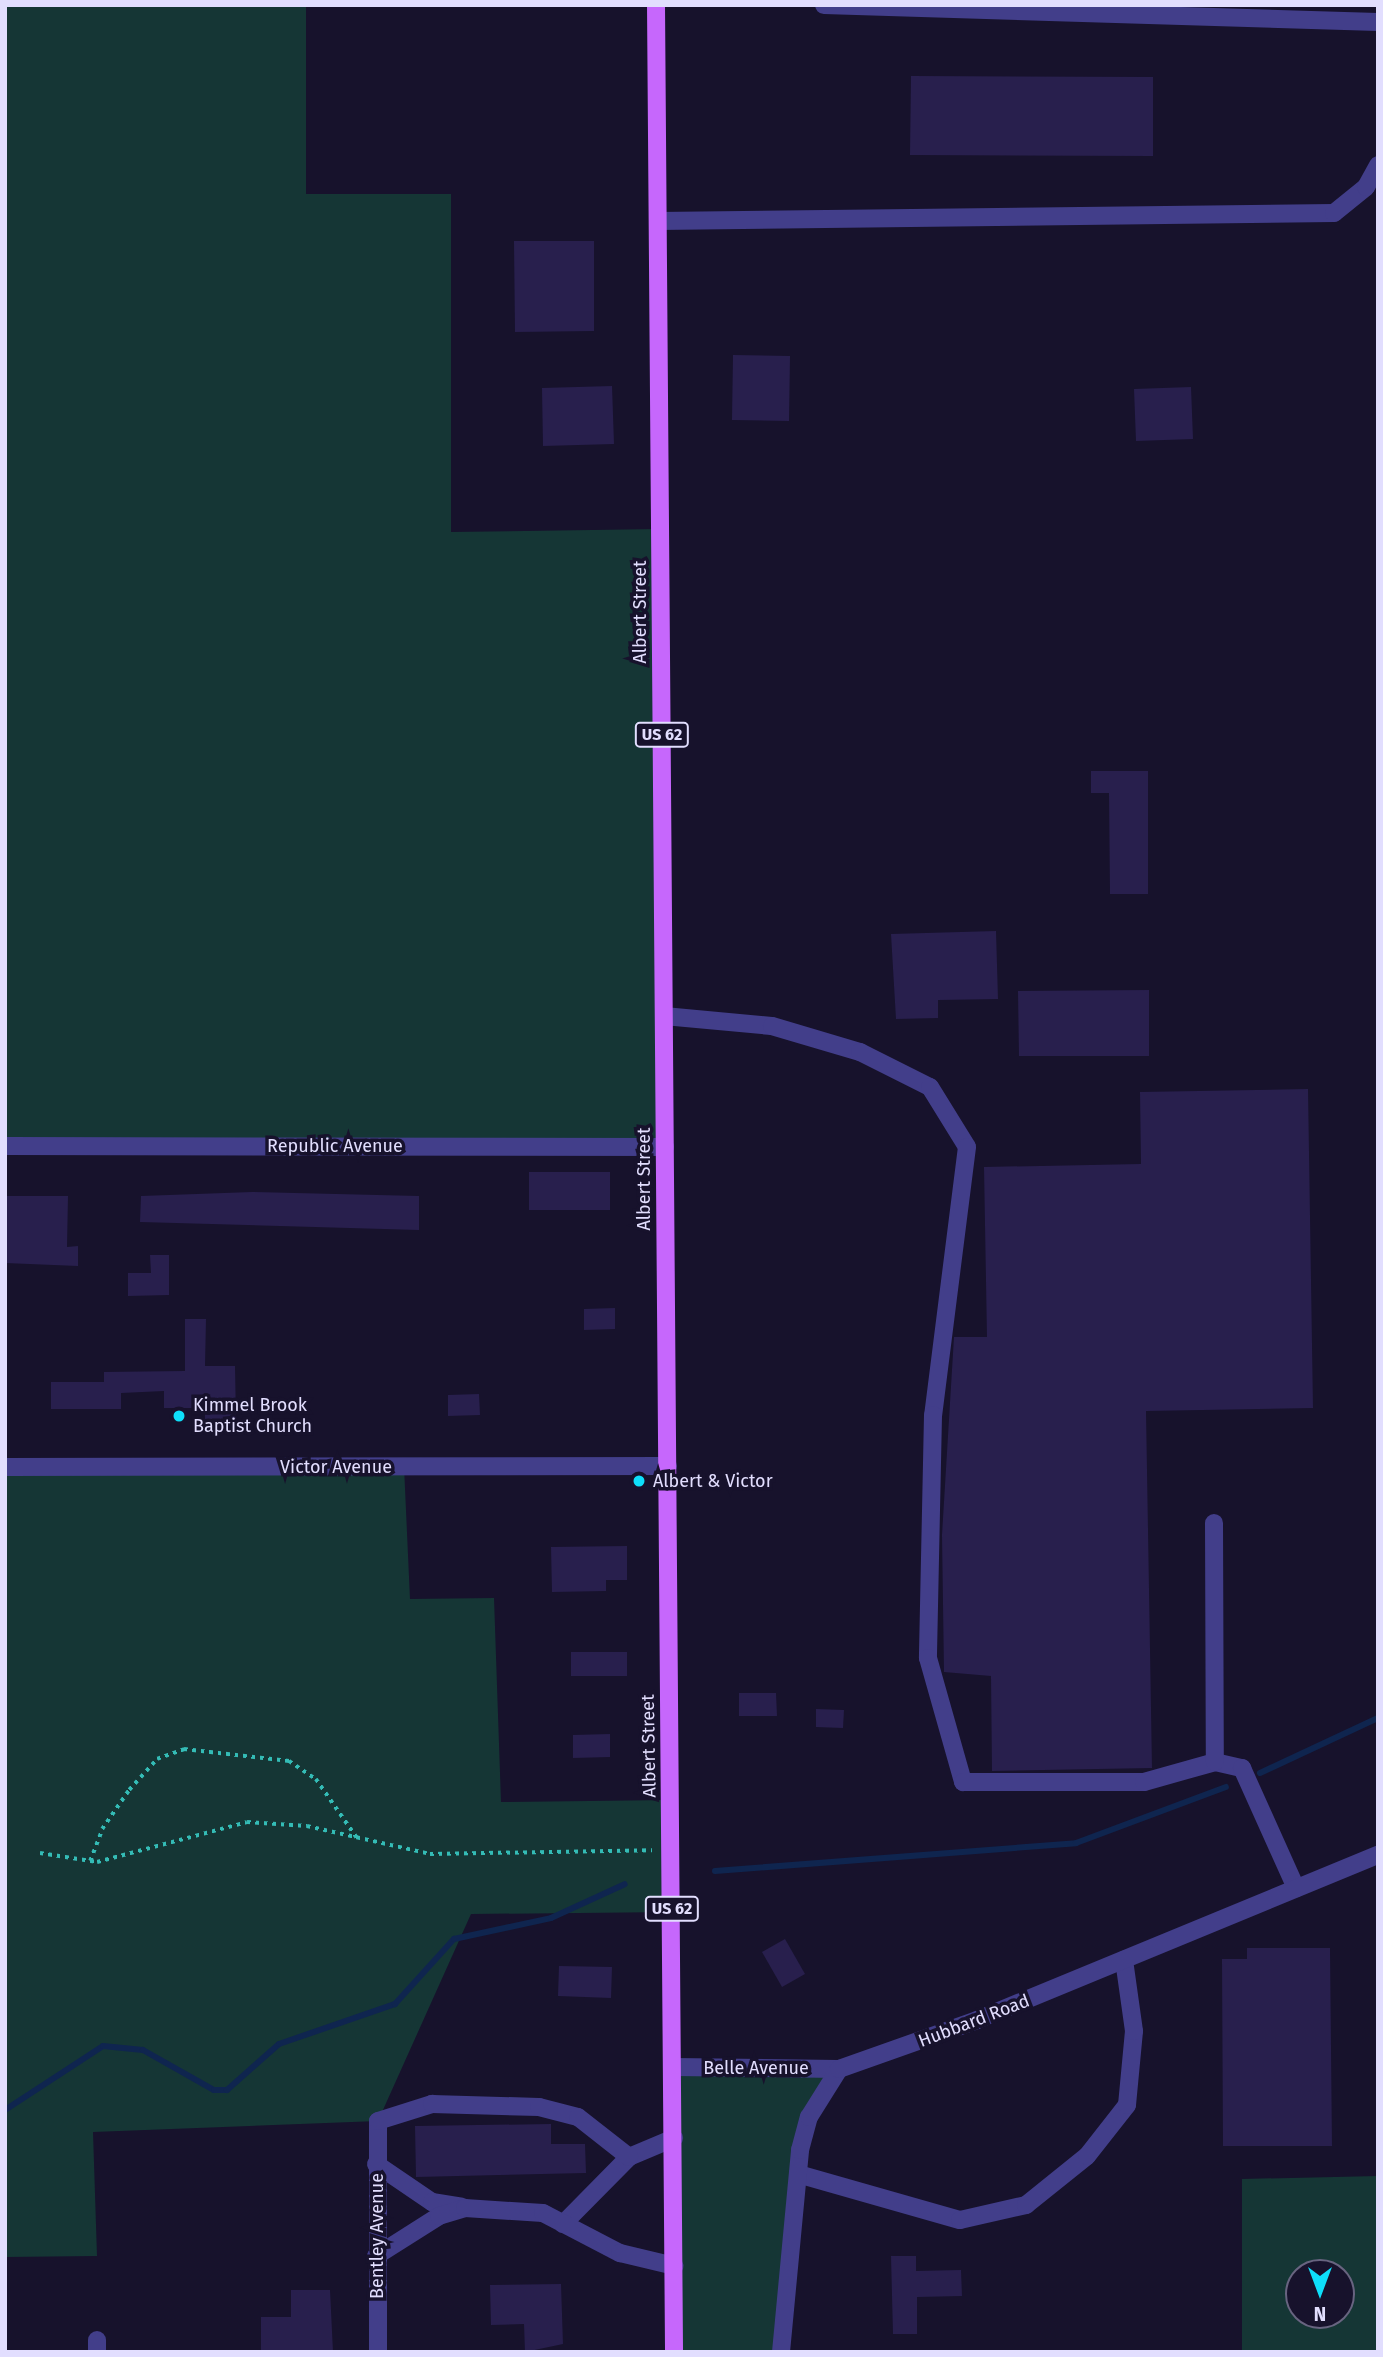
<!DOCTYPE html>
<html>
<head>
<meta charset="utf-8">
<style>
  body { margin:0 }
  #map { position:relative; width:1383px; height:2357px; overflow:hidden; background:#17122c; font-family:"Fira Sans",sans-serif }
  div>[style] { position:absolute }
  .green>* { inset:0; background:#153635 }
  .stream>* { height:6px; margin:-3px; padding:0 3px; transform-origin:3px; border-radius:3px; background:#0f254f }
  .building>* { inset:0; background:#281f4d }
  .path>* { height:3.5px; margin-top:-1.75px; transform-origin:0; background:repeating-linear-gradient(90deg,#34bcb6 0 3.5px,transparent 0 8.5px) }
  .minor>* { height:18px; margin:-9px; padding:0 9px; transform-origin:9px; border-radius:9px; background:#423e8a }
  .major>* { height:18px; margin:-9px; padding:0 9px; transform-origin:9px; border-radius:9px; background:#c667fc }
  .dots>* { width:19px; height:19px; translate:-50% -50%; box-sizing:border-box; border:4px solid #17122c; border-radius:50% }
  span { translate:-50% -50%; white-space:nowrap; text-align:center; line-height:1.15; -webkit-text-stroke:7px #17122c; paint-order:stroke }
  .shield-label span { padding:2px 5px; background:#17122c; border:2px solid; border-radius:5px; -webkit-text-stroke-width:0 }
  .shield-label { font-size:16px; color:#e2defe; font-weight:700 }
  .street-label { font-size:18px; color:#e2defe }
  .poi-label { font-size:18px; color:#e2defe }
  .left { translate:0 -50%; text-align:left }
  .frame { position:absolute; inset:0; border:7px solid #e2defe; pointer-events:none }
  .north { position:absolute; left:1285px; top:2259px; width:70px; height:70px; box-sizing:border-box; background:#17122c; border:2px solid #686480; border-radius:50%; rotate:180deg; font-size:19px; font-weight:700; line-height:28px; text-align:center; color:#e2defe }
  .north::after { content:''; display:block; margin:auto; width:24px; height:32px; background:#0edffa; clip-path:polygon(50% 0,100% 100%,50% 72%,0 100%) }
</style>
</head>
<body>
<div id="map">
  <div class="green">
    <div style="clip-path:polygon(5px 5px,306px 5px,306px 194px,451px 194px,451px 532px,660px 529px,665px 1147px,5px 1146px)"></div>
    <div style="clip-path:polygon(404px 1466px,410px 1599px,494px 1598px,501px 1802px,671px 1800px,672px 1912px,471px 1914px,378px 2121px,93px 2132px,97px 2256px,5px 2257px,5px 1467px)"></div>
    <div style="clip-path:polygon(673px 2067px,839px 2069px,809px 2117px,781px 2352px,674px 2352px)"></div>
    <div style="clip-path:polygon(evenodd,1378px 2176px,1378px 2352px,1242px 2352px,1242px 2179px,1378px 2176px,1299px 2273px,1341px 2273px,1341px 2315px,1299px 2315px,1299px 2273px)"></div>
  </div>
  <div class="stream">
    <div style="left:1260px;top:1773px;width:130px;rotate:-25deg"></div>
    <div style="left:715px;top:1871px;width:362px;rotate:-4.4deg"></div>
    <div style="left:1076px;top:1843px;width:160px;rotate:-20.5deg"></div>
    <div style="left:5px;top:2110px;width:117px;rotate:-33.1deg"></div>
    <div style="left:103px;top:2046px;width:40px;rotate:5.7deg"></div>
    <div style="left:143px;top:2050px;width:81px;rotate:29.4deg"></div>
    <div style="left:214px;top:2090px;width:13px"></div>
    <div style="left:227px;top:2090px;width:69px;rotate:-41.5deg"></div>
    <div style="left:279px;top:2044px;width:123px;rotate:-19deg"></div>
    <div style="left:395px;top:2004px;width:88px;rotate:-47.8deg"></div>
    <div style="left:454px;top:1939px;width:99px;rotate:-12.2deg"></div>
    <div style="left:551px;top:1918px;width:81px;rotate:-24.7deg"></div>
  </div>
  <div class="building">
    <div style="clip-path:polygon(911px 76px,1153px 77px,1153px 156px,910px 155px)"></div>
    <div style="clip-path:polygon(514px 241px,594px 241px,594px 331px,515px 332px)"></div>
    <div style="clip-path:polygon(733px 355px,790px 356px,789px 421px,732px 420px)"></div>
    <div style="clip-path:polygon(612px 386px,614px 444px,543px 446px,542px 388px)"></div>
    <div style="clip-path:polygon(1191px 387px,1193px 439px,1136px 441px,1134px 389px)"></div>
    <div style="clip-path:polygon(1091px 771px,1148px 771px,1148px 894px,1110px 894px,1109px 793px,1091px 793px)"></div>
    <div style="clip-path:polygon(996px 931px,998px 999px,938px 1000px,938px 1018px,896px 1019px,891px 934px)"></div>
    <div style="clip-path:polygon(1149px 990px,1149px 1056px,1019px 1056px,1018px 991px)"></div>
    <div style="clip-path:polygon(1308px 1089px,1313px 1408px,1146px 1411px,1152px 1768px,992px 1771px,991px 1676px,944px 1672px,942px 1535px,954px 1337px,987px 1337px,984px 1167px,1141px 1164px,1140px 1092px)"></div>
    <div style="clip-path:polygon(529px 1172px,610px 1172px,610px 1210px,529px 1210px)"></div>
    <div style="clip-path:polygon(252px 1192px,419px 1196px,419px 1230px,140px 1222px,141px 1196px)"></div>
    <div style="clip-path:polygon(5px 1196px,68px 1196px,67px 1247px,78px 1246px,78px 1266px,5px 1263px)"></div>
    <div style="clip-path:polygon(150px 1255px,169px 1255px,169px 1295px,128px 1296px,128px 1273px,151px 1273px)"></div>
    <div style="clip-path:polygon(615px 1308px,615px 1329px,584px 1330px,584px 1309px)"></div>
    <div style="clip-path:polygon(185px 1319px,206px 1319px,205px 1366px,235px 1366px,236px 1419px,205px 1419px,205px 1408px,164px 1408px,164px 1391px,121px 1393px,121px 1409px,51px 1409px,51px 1382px,104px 1382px,104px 1372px,185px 1371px)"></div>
    <div style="clip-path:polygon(479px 1394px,480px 1415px,448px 1416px,448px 1395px)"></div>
    <div style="clip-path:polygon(627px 1546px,627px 1580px,606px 1580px,606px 1591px,552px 1592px,551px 1547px)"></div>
    <div style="clip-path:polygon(571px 1652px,627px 1652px,627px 1676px,571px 1676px)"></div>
    <div style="clip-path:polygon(739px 1693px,776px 1693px,777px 1716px,739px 1716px)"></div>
    <div style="clip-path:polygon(816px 1709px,844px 1710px,843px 1728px,816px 1727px)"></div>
    <div style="clip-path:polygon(610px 1734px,610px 1757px,573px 1758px,573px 1735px)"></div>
    <div style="clip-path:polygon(785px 1939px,805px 1974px,782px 1987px,762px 1952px)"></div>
    <div style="clip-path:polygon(1247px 1948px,1330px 1948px,1332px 2146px,1223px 2146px,1222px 1959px,1247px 1959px)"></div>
    <div style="clip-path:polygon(559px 1966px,612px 1967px,611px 1998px,558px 1996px)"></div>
    <div style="clip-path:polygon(551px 2124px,551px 2144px,585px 2144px,586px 2173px,416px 2177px,415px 2126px)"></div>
    <div style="clip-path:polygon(891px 2256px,916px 2256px,916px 2271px,961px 2270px,962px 2296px,917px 2297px,917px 2334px,893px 2334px)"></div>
    <div style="clip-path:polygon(561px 2284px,563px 2344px,525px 2352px,524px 2324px,491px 2325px,490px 2285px)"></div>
    <div style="clip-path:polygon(291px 2290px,330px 2290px,333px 2352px,261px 2352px,261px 2317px,291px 2317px)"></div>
  </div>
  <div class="path">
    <div style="left:40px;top:1853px;width:58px;rotate:9deg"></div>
    <div style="left:97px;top:1862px;width:155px;rotate:-14.9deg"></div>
    <div style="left:247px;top:1822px;width:60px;rotate:3.8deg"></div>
    <div style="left:307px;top:1826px;width:126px;rotate:12.8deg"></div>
    <div style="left:430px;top:1854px;width:222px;rotate:-1deg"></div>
    <div style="left:90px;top:1861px;width:34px;rotate:-69deg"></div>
    <div style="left:102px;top:1829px;width:47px;rotate:-55.3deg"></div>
    <div style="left:129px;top:1790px;width:42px;rotate:-47.9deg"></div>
    <div style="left:157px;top:1759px;width:29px;rotate:-20deg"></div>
    <div style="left:184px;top:1749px;width:106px;rotate:6.5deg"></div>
    <div style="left:289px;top:1761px;width:32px;rotate:34deg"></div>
    <div style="left:316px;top:1779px;width:72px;rotate:55.2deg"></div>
  </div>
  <div class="minor">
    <div style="left:824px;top:5px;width:554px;rotate:1.76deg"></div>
    <div style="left:658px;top:221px;width:676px;rotate:-0.68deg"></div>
    <div style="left:1334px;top:213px;width:41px;rotate:-39.1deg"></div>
    <div style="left:1366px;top:187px;width:25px;rotate:-61deg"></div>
    <div style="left:664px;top:1016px;width:108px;rotate:5.3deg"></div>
    <div style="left:772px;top:1026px;width:92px;rotate:16.5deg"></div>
    <div style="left:860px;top:1052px;width:78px;rotate:26.6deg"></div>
    <div style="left:930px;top:1087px;width:70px;rotate:58.3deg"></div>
    <div style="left:967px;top:1147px;width:270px;rotate:97.2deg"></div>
    <div style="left:933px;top:1415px;width:243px;rotate:91.2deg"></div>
    <div style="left:928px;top:1658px;width:129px;rotate:74.2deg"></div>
    <div style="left:963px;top:1782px;width:181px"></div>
    <div style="left:1144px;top:1782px;width:74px;rotate:-15.7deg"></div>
    <div style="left:1215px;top:1762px;width:28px;rotate:13deg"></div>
    <div style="left:1242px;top:1768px;width:132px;rotate:65.8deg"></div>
    <div style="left:5px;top:1146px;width:660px;rotate:0.09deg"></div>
    <div style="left:5px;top:1467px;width:663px;rotate:-0.09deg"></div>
    <div style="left:1214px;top:1523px;width:239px;rotate:89.8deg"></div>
    <div style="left:673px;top:2067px;width:166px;rotate:0.7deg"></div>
    <div style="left:376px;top:2164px;width:68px;rotate:34.2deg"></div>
    <div style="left:432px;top:2202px;width:30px;rotate:9deg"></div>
    <div style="left:798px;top:2174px;width:168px;rotate:15.9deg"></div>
    <div style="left:960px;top:2220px;width:68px;rotate:-12.8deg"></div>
    <div style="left:1026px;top:2205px;width:78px;rotate:-38.8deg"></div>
    <div style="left:1087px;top:2156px;width:65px;rotate:-51.9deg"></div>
    <div style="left:1127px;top:2105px;width:74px;rotate:-84.6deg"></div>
    <div style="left:1134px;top:2031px;width:72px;rotate:-98deg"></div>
    <div style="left:563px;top:2224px;width:94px;rotate:-45.4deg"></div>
    <div style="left:629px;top:2157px;width:49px;rotate:-22.9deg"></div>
    <div style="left:376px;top:2256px;width:75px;rotate:-32.4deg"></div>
    <div style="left:439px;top:2216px;width:27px;rotate:-17deg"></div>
    <div style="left:465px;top:2208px;width:78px;rotate:3.7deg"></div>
    <div style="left:543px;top:2213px;width:87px;rotate:27.5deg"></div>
    <div style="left:620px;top:2253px;width:56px;rotate:13.5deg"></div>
    <div style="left:97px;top:2340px;width:12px;rotate:90deg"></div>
    <div style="left:378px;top:2352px;width:231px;rotate:-90deg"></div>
    <div style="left:378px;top:2121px;width:57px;rotate:-17.5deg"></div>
    <div style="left:432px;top:2104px;width:107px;rotate:1.6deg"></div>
    <div style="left:539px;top:2107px;width:40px;rotate:14.4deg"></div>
    <div style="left:578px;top:2117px;width:65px;rotate:38.1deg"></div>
    <div style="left:781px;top:2352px;width:203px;rotate:-84.6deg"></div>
    <div style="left:800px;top:2150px;width:34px;rotate:-75deg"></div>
    <div style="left:809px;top:2117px;width:57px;rotate:-58deg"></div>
    <div style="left:839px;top:2069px;width:146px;rotate:-19.5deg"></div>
    <div style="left:977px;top:2020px;width:434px;rotate:-22.4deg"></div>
  </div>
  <div class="major">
    <div style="left:656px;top:5px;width:2347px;rotate:89.56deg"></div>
  </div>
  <div class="dots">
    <div style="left:179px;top:1416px;background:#0edffa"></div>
    <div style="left:639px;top:1481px;background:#0edffa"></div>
  </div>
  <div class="shield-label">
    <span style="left:662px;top:735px">US 62</span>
    <span style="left:672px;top:1909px">US 62</span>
  </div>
  <div class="street-label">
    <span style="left:640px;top:612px;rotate:-90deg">Albert Street</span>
    <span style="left:335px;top:1146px">Republic Avenue</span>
    <span style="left:644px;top:1179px;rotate:-90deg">Albert Street</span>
    <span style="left:336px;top:1467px">Victor Avenue</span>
    <span style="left:649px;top:1746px;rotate:-91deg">Albert Street</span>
    <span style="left:974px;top:2021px;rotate:-21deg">Hubbard Road</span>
    <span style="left:756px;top:2068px">Belle Avenue</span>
    <span style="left:377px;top:2236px;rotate:-90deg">Bentley Avenue</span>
  </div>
  <div class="poi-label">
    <span class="left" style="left:193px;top:1416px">Kimmel Brook<br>Baptist Church</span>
    <span class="left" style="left:653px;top:1481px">Albert &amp; Victor</span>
  </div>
  <div class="frame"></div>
  <div class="north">N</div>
</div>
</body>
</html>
